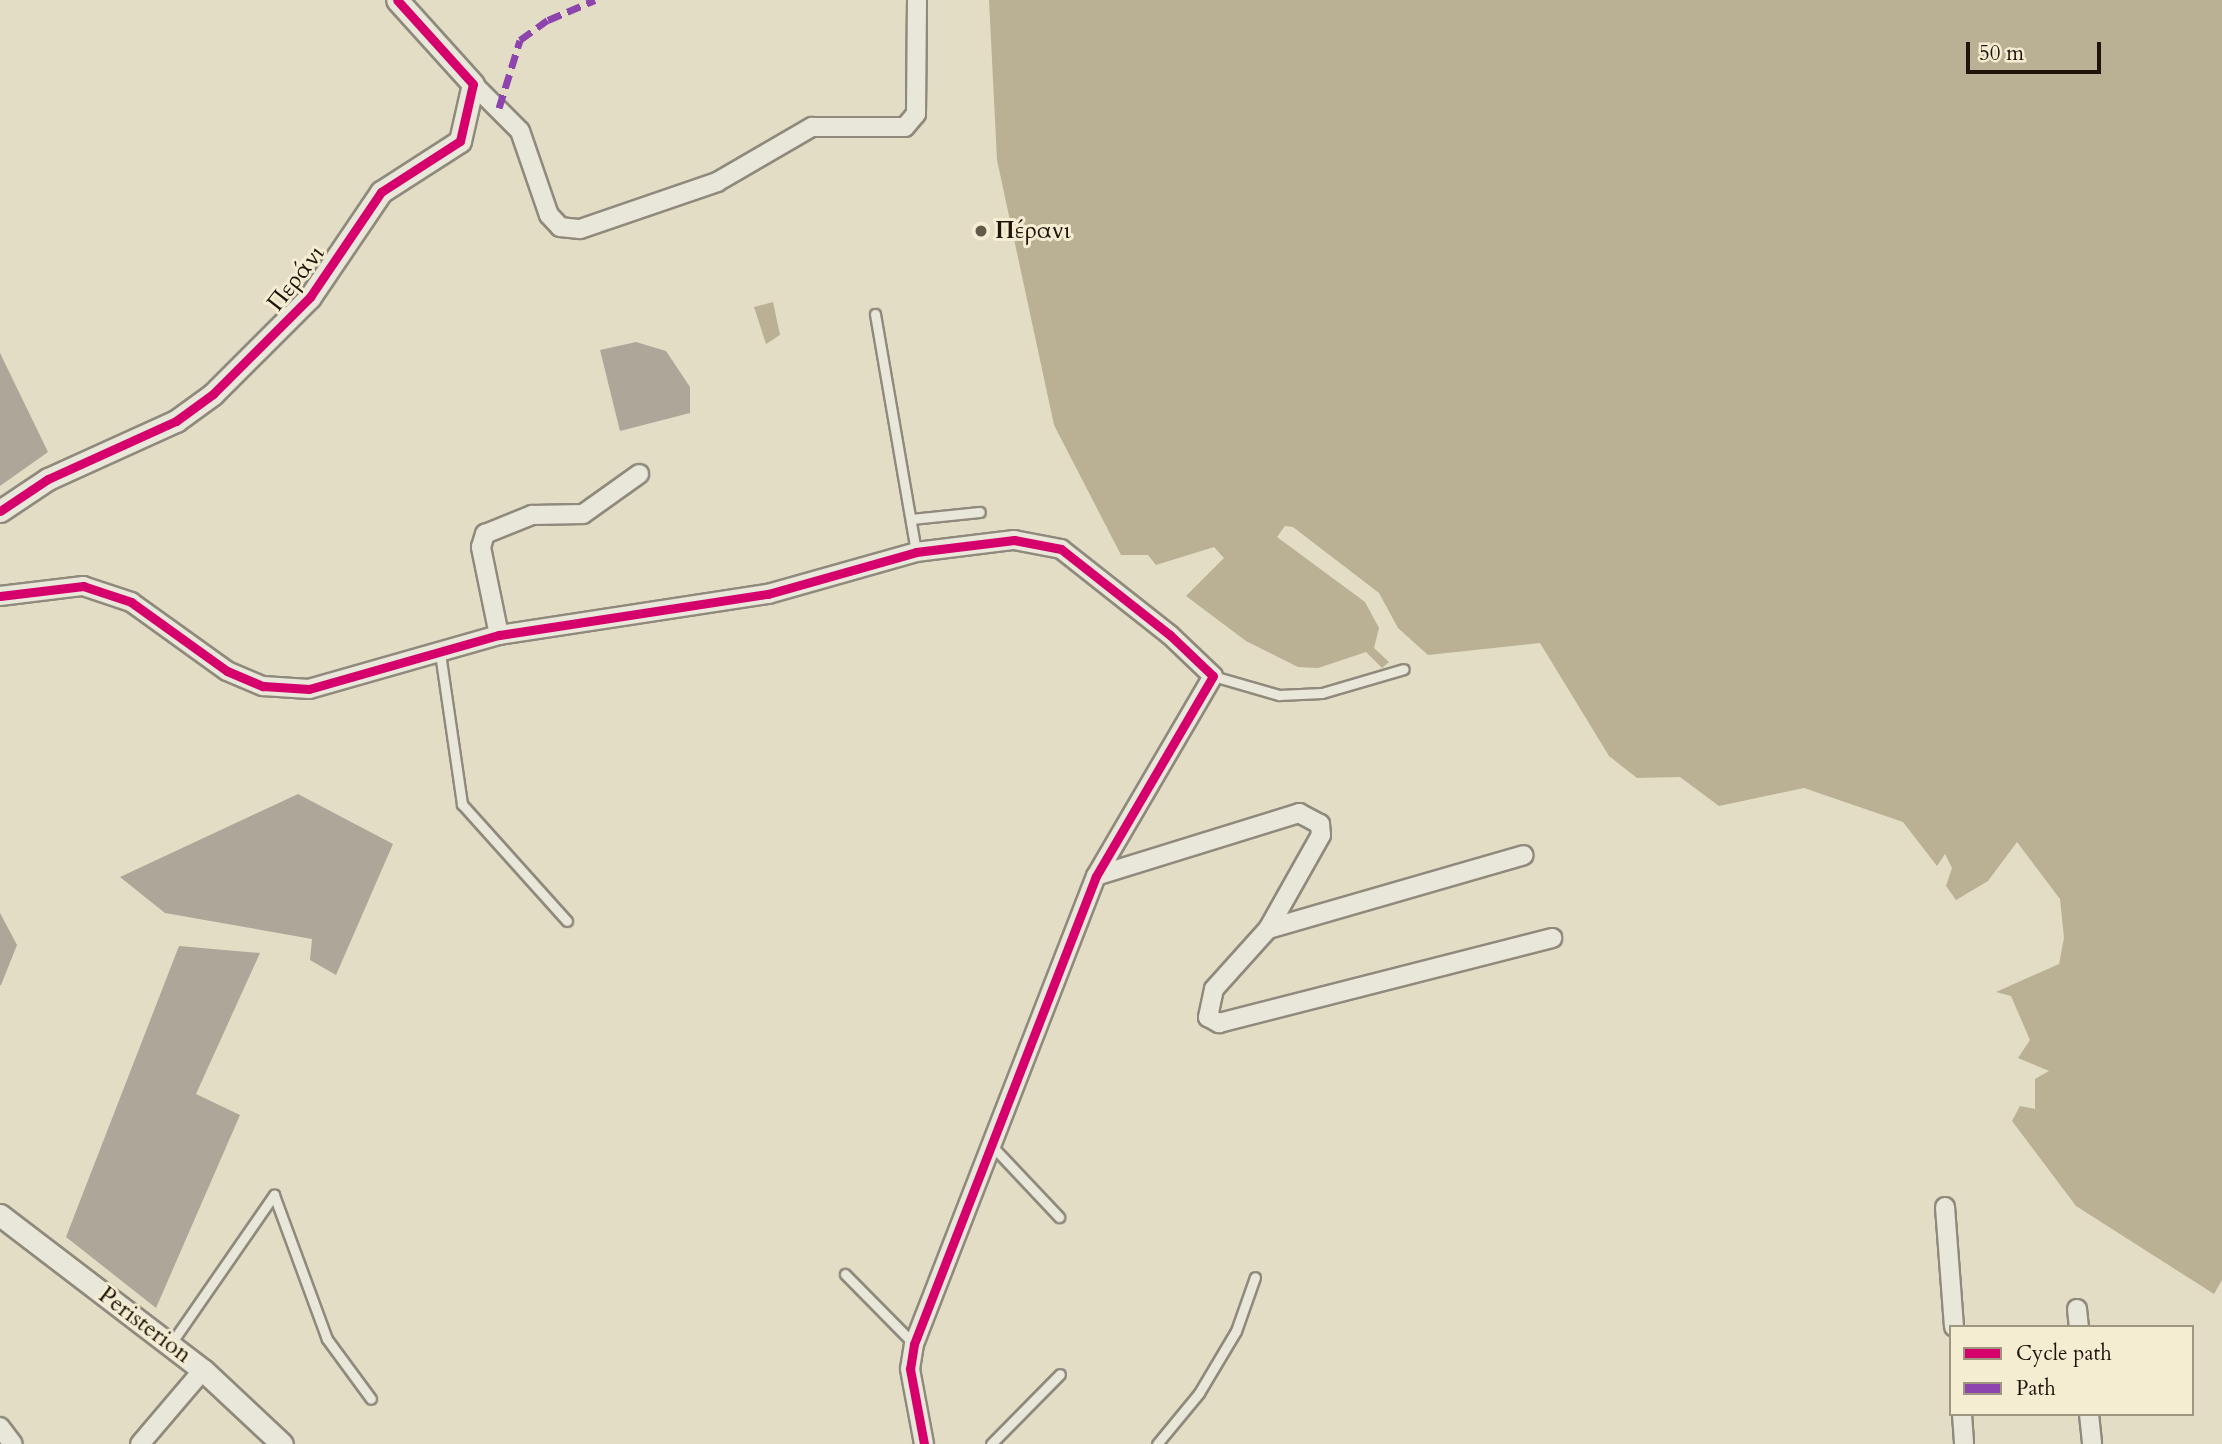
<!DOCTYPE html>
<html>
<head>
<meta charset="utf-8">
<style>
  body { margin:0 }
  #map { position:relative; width:2222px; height:1444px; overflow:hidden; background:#e3ddc6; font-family:Cardo,serif }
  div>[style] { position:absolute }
  .water>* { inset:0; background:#bab094 }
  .building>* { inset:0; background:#aca798 }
  .roads { filter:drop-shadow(2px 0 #8f8a7c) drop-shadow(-2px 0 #8f8a7c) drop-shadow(0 2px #8f8a7c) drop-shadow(0 -2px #8f8a7c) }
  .service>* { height:9px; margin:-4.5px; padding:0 4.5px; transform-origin:4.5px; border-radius:4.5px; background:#e9e6da }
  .minor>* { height:18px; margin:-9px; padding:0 9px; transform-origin:9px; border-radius:9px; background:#e9e6da }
  .tertiary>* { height:21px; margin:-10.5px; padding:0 10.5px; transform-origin:10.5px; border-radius:10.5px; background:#e9e6da }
  .quiet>* { height:7px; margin-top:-3.5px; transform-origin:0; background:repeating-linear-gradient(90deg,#8e44ad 0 14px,transparent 0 21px) }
  .cycleway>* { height:9px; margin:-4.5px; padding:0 4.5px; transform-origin:4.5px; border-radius:4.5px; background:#d6006c }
  .dots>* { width:19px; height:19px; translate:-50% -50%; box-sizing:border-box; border:4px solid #f5edd2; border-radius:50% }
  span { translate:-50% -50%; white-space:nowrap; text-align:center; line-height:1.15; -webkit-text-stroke:6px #f5edd2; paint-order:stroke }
  .poi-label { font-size:24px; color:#1f140a; font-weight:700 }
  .left { translate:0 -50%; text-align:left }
  .street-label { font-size:24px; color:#1f140a }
  .legend { position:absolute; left:1949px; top:1325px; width:245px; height:91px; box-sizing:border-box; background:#f5edd2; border:2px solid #9f9682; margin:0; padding:9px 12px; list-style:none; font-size:21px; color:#1f140a }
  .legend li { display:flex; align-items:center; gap:14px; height:35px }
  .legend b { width:35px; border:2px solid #9f9682 }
  .scale { position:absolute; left:1966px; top:42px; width:135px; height:32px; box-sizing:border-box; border:4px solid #1f140a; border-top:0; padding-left:9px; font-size:21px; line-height:24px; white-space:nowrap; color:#1f140a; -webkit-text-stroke:5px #f5edd2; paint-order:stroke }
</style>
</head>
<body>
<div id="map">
  <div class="water">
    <div style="clip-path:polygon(989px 0,2222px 0,2222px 1280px,2214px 1294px,2076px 1206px,2012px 1121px,2020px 1106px,2035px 1109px,2035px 1079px,2049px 1071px,2018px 1058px,2030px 1040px,2011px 996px,1996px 992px,2059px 964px,2064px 938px,2060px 899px,2017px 842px,1988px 881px,1956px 900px,1946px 886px,1952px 868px,1945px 854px,1937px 866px,1903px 822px,1804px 788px,1719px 806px,1680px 777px,1637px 778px,1609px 756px,1540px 643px,1428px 655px,1398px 628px,1379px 593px,1293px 527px,1285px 526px,1277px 537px,1365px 602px,1379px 628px,1374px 648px,1389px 662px,1382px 668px,1366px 652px,1318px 668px,1298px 667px,1246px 641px,1186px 596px,1224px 558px,1214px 547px,1156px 565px,1148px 555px,1121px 555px,1054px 425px,997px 160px)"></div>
    <div style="clip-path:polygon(773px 302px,780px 335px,766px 344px,754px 307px)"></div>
  </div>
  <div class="building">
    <div style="clip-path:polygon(636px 342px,666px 351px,690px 387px,690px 413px,620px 431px,600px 350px)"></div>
    <div style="clip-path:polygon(0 353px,48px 452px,0 486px)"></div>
    <div style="clip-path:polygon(298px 794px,393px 844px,336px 975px,310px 960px,312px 939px,165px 913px,120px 877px)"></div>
    <div style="clip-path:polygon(0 913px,17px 945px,1px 985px,0 985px)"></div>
    <div style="clip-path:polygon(179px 946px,260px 953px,196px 1094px,240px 1115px,156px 1308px,66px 1237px)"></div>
  </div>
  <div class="roads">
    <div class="service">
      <div style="left:875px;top:314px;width:242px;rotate:80.2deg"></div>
      <div style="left:911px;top:519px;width:69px;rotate:-5.8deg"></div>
      <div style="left:440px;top:653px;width:153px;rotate:81.7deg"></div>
      <div style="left:462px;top:804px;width:157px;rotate:48.1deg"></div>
      <div style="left:1213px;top:676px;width:69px;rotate:16.1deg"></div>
      <div style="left:1279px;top:695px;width:43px;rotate:-2.7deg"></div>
      <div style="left:1322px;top:693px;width:85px;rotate:-16.3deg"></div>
      <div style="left:994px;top:1148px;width:95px;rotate:46.7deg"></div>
      <div style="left:845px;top:1274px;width:98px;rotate:45.4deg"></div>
      <div style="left:170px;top:1345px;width:183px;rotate:-55.3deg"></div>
      <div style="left:274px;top:1195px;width:153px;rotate:69.8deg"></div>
      <div style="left:327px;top:1339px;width:74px;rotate:53.7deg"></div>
      <div style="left:991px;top:1444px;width:98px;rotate:-45.4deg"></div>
      <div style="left:1157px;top:1444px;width:66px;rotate:-50.5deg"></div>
      <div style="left:1199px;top:1393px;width:72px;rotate:-59.2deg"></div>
      <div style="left:1236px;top:1331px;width:57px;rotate:-70.6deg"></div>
    </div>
    <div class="minor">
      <div style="left:473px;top:84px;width:66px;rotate:45deg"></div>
      <div style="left:520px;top:131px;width:89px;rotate:71deg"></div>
      <div style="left:549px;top:215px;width:16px;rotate:47deg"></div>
      <div style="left:560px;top:227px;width:20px;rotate:6deg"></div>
      <div style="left:580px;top:229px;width:145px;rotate:-18.9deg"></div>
      <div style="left:717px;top:182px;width:110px;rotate:-30.1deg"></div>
      <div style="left:812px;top:127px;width:93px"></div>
      <div style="left:905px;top:127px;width:17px;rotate:-50deg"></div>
      <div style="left:916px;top:114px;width:114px;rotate:-89.5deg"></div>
      <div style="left:0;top:596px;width:84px;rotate:-6.9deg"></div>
      <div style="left:83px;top:586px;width:51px;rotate:18.4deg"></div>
      <div style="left:131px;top:602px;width:118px;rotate:35.7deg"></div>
      <div style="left:227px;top:671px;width:39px;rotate:23deg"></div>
      <div style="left:263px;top:686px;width:46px;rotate:3.7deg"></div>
      <div style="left:309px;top:689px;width:198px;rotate:-15.9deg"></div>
      <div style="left:499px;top:635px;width:272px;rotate:-8.7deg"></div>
      <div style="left:768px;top:594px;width:154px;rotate:-15.8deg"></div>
      <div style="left:916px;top:552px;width:99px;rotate:-7deg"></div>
      <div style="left:1014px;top:540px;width:48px;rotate:10.8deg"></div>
      <div style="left:1061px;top:549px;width:139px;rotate:38.3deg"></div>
      <div style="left:1170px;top:635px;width:59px;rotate:43.6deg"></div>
      <div style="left:1213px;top:676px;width:232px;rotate:120.3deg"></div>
      <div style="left:1096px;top:876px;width:502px;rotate:111.25deg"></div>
      <div style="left:914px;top:1344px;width:25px;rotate:99deg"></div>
      <div style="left:910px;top:1369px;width:76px;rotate:79.4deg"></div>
      <div style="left:499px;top:635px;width:90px;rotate:-101.6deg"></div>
      <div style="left:481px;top:547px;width:14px;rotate:-73deg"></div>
      <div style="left:485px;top:534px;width:51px;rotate:-22deg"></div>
      <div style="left:532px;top:515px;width:51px;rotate:-1.1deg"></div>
      <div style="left:583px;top:514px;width:69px;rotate:-35.5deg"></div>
      <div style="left:1096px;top:876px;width:213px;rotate:-17.2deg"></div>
      <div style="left:1299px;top:813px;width:24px;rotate:28deg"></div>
      <div style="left:1320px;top:824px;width:11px;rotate:85deg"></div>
      <div style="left:1321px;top:835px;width:108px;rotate:119.4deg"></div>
      <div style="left:1268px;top:929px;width:81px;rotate:132deg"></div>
      <div style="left:1214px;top:989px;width:29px;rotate:102deg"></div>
      <div style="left:1208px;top:1017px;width:13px;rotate:29deg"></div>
      <div style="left:1219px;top:1023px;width:344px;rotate:-14.3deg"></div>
      <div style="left:1268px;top:929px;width:266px;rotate:-16.1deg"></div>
      <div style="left:1945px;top:1207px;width:120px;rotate:85.7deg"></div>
      <div style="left:2077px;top:1309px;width:18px;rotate:84deg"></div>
      <div style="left:1962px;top:1414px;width:30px;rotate:86deg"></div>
      <div style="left:2089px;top:1414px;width:30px;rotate:84deg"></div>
      <div style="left:0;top:1427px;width:21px;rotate:53deg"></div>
      <div style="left:140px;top:1444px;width:97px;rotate:-49.6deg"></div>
    </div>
    <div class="tertiary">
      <div style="left:0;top:511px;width:58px;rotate:-33.7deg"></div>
      <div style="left:48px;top:479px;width:141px;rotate:-24.4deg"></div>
      <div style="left:176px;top:421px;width:46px;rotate:-36.1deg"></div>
      <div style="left:213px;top:394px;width:137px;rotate:-45deg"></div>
      <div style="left:310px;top:297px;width:127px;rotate:-55.9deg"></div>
      <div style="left:381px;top:192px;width:94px;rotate:-32.8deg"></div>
      <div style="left:460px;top:141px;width:58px;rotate:-77.2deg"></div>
      <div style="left:473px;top:84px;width:113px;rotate:-132.1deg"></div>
      <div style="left:0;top:1215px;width:255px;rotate:37.4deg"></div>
      <div style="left:203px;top:1370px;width:108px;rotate:43.1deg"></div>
    </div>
  </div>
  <div class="quiet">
    <div style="left:499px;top:108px;width:71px;rotate:-72.8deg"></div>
    <div style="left:520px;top:40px;width:34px;rotate:-36deg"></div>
    <div style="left:548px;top:20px;width:51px;rotate:-23.1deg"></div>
  </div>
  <div class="cycleway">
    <div style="left:0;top:511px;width:58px;rotate:-33.7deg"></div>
    <div style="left:48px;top:479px;width:141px;rotate:-24.4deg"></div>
    <div style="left:176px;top:421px;width:46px;rotate:-36.1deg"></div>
    <div style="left:213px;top:394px;width:137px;rotate:-45deg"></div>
    <div style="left:310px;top:297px;width:127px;rotate:-55.9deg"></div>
    <div style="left:381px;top:192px;width:94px;rotate:-32.8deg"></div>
    <div style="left:460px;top:141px;width:58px;rotate:-77.2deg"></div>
    <div style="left:473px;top:84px;width:113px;rotate:-132.1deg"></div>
    <div style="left:0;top:596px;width:84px;rotate:-6.9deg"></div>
    <div style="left:83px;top:586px;width:51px;rotate:18.4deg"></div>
    <div style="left:131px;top:602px;width:118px;rotate:35.7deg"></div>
    <div style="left:227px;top:671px;width:39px;rotate:23deg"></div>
    <div style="left:263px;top:686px;width:46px;rotate:3.7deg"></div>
    <div style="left:309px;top:689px;width:198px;rotate:-15.9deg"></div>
    <div style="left:499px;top:635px;width:272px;rotate:-8.7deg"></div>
    <div style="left:768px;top:594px;width:154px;rotate:-15.8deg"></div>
    <div style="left:916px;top:552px;width:99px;rotate:-7deg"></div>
    <div style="left:1014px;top:540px;width:48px;rotate:10.8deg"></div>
    <div style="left:1061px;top:549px;width:139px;rotate:38.3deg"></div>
    <div style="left:1170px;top:635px;width:59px;rotate:43.6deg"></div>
    <div style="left:1213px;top:676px;width:232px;rotate:120.3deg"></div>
    <div style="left:1096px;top:876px;width:502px;rotate:111.25deg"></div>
    <div style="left:914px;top:1344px;width:25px;rotate:99deg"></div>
    <div style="left:910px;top:1369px;width:76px;rotate:79.4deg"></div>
  </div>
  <div class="dots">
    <div style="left:981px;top:231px;background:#645a4c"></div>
  </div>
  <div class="poi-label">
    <span class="left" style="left:995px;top:231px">Πέρανι</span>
  </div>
  <div class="street-label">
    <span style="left:296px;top:278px;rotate:-52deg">Περάνι</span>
    <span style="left:145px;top:1325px;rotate:37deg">Peristerion</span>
  </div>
  <ul class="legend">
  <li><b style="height:9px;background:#d6006c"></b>Cycle path</li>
  <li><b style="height:9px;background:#8e44ad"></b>Path</li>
  </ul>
  <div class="scale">50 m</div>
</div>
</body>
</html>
